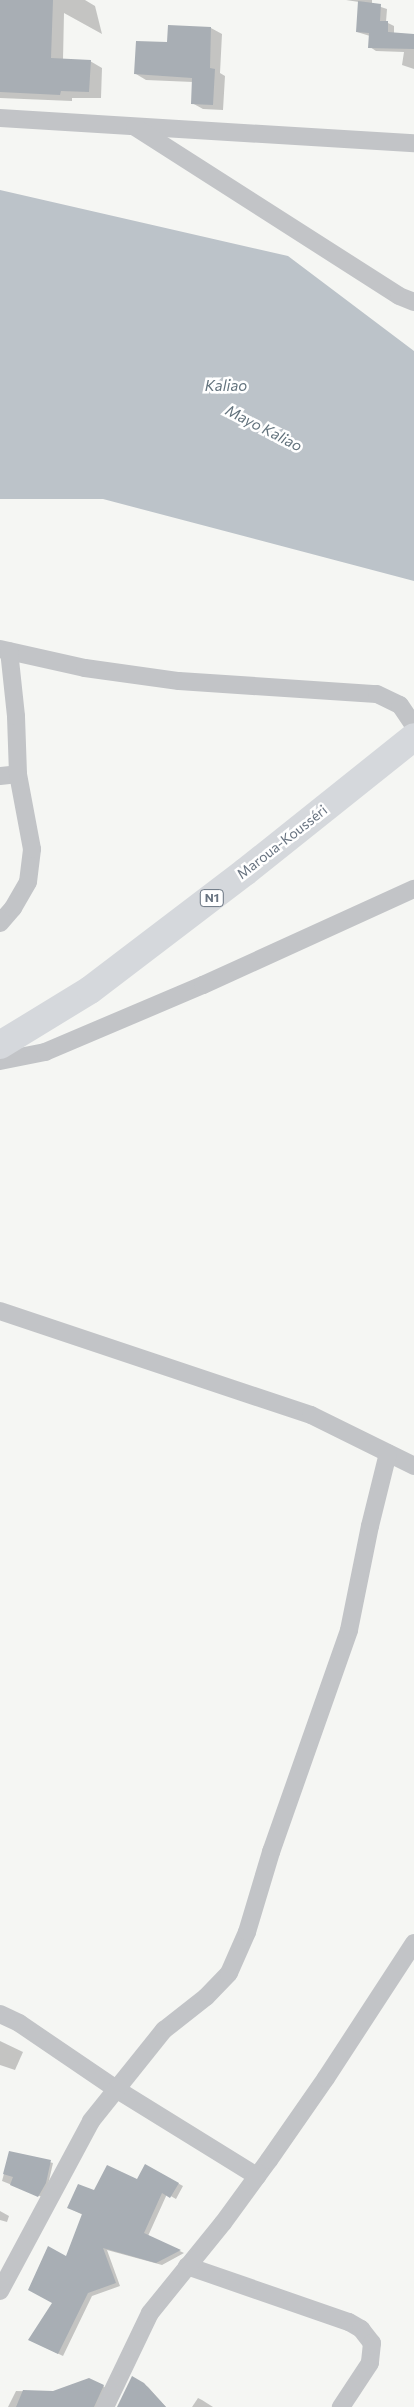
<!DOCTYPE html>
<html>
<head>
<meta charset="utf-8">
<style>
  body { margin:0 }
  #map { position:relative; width:414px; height:2407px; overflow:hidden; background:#f5f6f3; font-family:Commissioner,sans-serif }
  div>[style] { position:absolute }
  .water>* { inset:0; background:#bcc3c9 }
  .shadow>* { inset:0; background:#0003 }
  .building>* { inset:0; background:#a8aeb4 }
  .street>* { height:18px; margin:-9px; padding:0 9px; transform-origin:9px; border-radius:9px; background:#c2c4c7 }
  .highway>* { height:28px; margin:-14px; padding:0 14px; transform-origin:14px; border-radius:14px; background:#d5d8dc }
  span { translate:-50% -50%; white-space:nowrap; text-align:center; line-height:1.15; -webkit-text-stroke:5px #fff; paint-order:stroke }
  .shield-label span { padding:1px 4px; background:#fff; border:1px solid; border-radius:4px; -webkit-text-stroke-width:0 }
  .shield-label { font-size:12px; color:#687380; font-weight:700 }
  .street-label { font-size:14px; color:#687380 }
  .water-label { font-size:15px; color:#63737d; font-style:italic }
</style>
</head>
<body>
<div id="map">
  <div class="water">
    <div style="clip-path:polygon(0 190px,288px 256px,414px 351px,414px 581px,103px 499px,0 499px)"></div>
  </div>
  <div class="shadow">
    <div style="clip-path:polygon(0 0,85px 0,95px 6px,102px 34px,64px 13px,63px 60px,90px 61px,102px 68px,101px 98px,72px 98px,72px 101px,0 98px)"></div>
    <div style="clip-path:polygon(346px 0,372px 0,372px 4px,387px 9px,386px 22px,394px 26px,394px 33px,414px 35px,414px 69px,402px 65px,404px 52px,376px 51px,370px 47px,370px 36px,357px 32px,359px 2px)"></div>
    <div style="clip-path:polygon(169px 26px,211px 28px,222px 34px,220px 73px,225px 76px,223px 110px,203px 109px,192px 103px,193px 82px,146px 80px,136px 74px,169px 43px)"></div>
    <div style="clip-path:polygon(0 2041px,23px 2052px,15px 2070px,0 2065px)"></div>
    <div style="clip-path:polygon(10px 2152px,53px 2163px,48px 2185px,42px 2197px,2px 2181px)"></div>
    <div style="clip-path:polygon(146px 2166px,183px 2186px,176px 2199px,167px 2194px,148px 2236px,184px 2253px,162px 2265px,107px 2250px,120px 2286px,92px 2296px,63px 2356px,34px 2342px,54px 2302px,83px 2215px,73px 2210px,95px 2192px,138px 2181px)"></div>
    <div style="clip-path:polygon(0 2211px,9px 2216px,7px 2222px,0 2220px)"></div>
    <div style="clip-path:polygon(132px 2378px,148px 2387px,166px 2407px,118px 2407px)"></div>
    <div style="clip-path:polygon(103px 2386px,107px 2389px,100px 2407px,8px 2407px,16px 2391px,54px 2392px)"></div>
    <div style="clip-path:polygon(198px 2398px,202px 2400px,213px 2407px,192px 2407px)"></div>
  </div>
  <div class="building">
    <div style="clip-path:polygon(0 0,53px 0,51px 58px,91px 60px,89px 92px,61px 91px,60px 95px,0 92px)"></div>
    <div style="clip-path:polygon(358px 1px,381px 4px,380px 21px,388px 21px,388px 32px,414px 34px,414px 49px,368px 48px,369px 33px,356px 32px)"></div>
    <div style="clip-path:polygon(168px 25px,211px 27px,210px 68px,215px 69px,213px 105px,191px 104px,192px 78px,134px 74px,136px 41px,167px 42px)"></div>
    <div style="clip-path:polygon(9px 2151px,51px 2160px,46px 2183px,38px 2197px,10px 2185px,13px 2177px,3px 2174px)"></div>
    <div style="clip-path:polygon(145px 2164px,179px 2183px,170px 2198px,162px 2193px,144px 2233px,181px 2250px,156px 2263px,103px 2248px,116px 2283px,88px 2293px,58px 2354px,28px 2340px,52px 2303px,28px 2290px,48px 2246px,66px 2256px,82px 2214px,67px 2208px,78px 2184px,94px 2190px,107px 2165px,137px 2179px)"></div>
    <div style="clip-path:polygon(132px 2376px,144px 2383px,166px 2407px,117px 2407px)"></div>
    <div style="clip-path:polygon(89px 2378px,104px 2385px,94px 2407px,16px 2407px,23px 2390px,53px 2391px)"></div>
  </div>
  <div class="street">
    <div style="left:0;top:118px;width:415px;rotate:3.5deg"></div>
    <div style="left:135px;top:127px;width:313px;rotate:32.6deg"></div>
    <div style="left:399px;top:296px;width:16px;rotate:22deg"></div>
    <div style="left:0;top:649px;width:87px;rotate:12.6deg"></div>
    <div style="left:85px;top:668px;width:95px;rotate:7.9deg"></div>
    <div style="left:179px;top:681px;width:198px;rotate:3.8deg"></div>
    <div style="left:377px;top:694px;width:25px;rotate:26deg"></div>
    <div style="left:400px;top:705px;width:25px;rotate:56deg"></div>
    <div style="left:0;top:776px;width:18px;rotate:-6deg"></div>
    <div style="left:0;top:923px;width:20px;rotate:-49deg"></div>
    <div style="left:13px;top:908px;width:30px;rotate:-60deg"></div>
    <div style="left:28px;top:882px;width:33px;rotate:-83deg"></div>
    <div style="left:32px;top:849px;width:76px;rotate:-100.6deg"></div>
    <div style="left:18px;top:774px;width:58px;rotate:-92deg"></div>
    <div style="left:16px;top:716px;width:65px;rotate:-96.1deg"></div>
    <div style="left:0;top:1061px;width:46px;rotate:-11.3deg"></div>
    <div style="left:45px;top:1052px;width:172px;rotate:-23deg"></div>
    <div style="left:203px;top:985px;width:232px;rotate:-24.5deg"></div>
    <div style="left:0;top:1311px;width:328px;rotate:18.5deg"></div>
    <div style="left:311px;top:1415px;width:115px;rotate:26.3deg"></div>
    <div style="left:0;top:2014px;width:21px;rotate:25deg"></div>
    <div style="left:19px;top:2023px;width:117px;rotate:34.2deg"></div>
    <div style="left:116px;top:2089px;width:166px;rotate:31.7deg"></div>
    <div style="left:187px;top:2266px;width:171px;rotate:19.1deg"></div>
    <div style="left:349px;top:2322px;width:14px;rotate:30deg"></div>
    <div style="left:361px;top:2329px;width:18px;rotate:52deg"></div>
    <div style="left:372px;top:2343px;width:20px;rotate:96deg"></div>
    <div style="left:370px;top:2363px;width:53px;rotate:123.4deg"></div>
    <div style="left:0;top:2291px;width:193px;rotate:-61.8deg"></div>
    <div style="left:91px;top:2121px;width:117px;rotate:-51.3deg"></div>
    <div style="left:164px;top:2030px;width:53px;rotate:-38.2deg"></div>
    <div style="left:206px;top:1997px;width:33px;rotate:-46deg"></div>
    <div style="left:229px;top:1973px;width:45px;rotate:-66.3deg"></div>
    <div style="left:247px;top:1932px;width:84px;rotate:-73.3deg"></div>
    <div style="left:271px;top:1852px;width:235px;rotate:-70.6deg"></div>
    <div style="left:349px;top:1630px;width:106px;rotate:-78.6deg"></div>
    <div style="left:370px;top:1526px;width:75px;rotate:-76.1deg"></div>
    <div style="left:105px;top:2407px;width:104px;rotate:-64.4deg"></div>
    <div style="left:150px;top:2313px;width:116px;rotate:-51deg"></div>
    <div style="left:223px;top:2223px;width:78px;rotate:-53.9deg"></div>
    <div style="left:269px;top:2160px;width:100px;rotate:-55.2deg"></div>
    <div style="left:326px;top:2078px;width:161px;rotate:-56.9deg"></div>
  </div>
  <div class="highway">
    <div style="left:0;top:1045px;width:105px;rotate:-31.4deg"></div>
    <div style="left:90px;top:990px;width:195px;rotate:-37.3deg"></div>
    <div style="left:245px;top:872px;width:216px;rotate:-38.6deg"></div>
  </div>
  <div class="shield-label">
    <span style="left:212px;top:898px">N1</span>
  </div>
  <div class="street-label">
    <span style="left:282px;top:842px;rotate:-38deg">Maroua-Kousséri</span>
  </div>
  <div class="water-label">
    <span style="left:226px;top:386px">Kaliao</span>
    <span style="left:264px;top:428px;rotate:27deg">Mayo Kaliao</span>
  </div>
</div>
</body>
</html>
